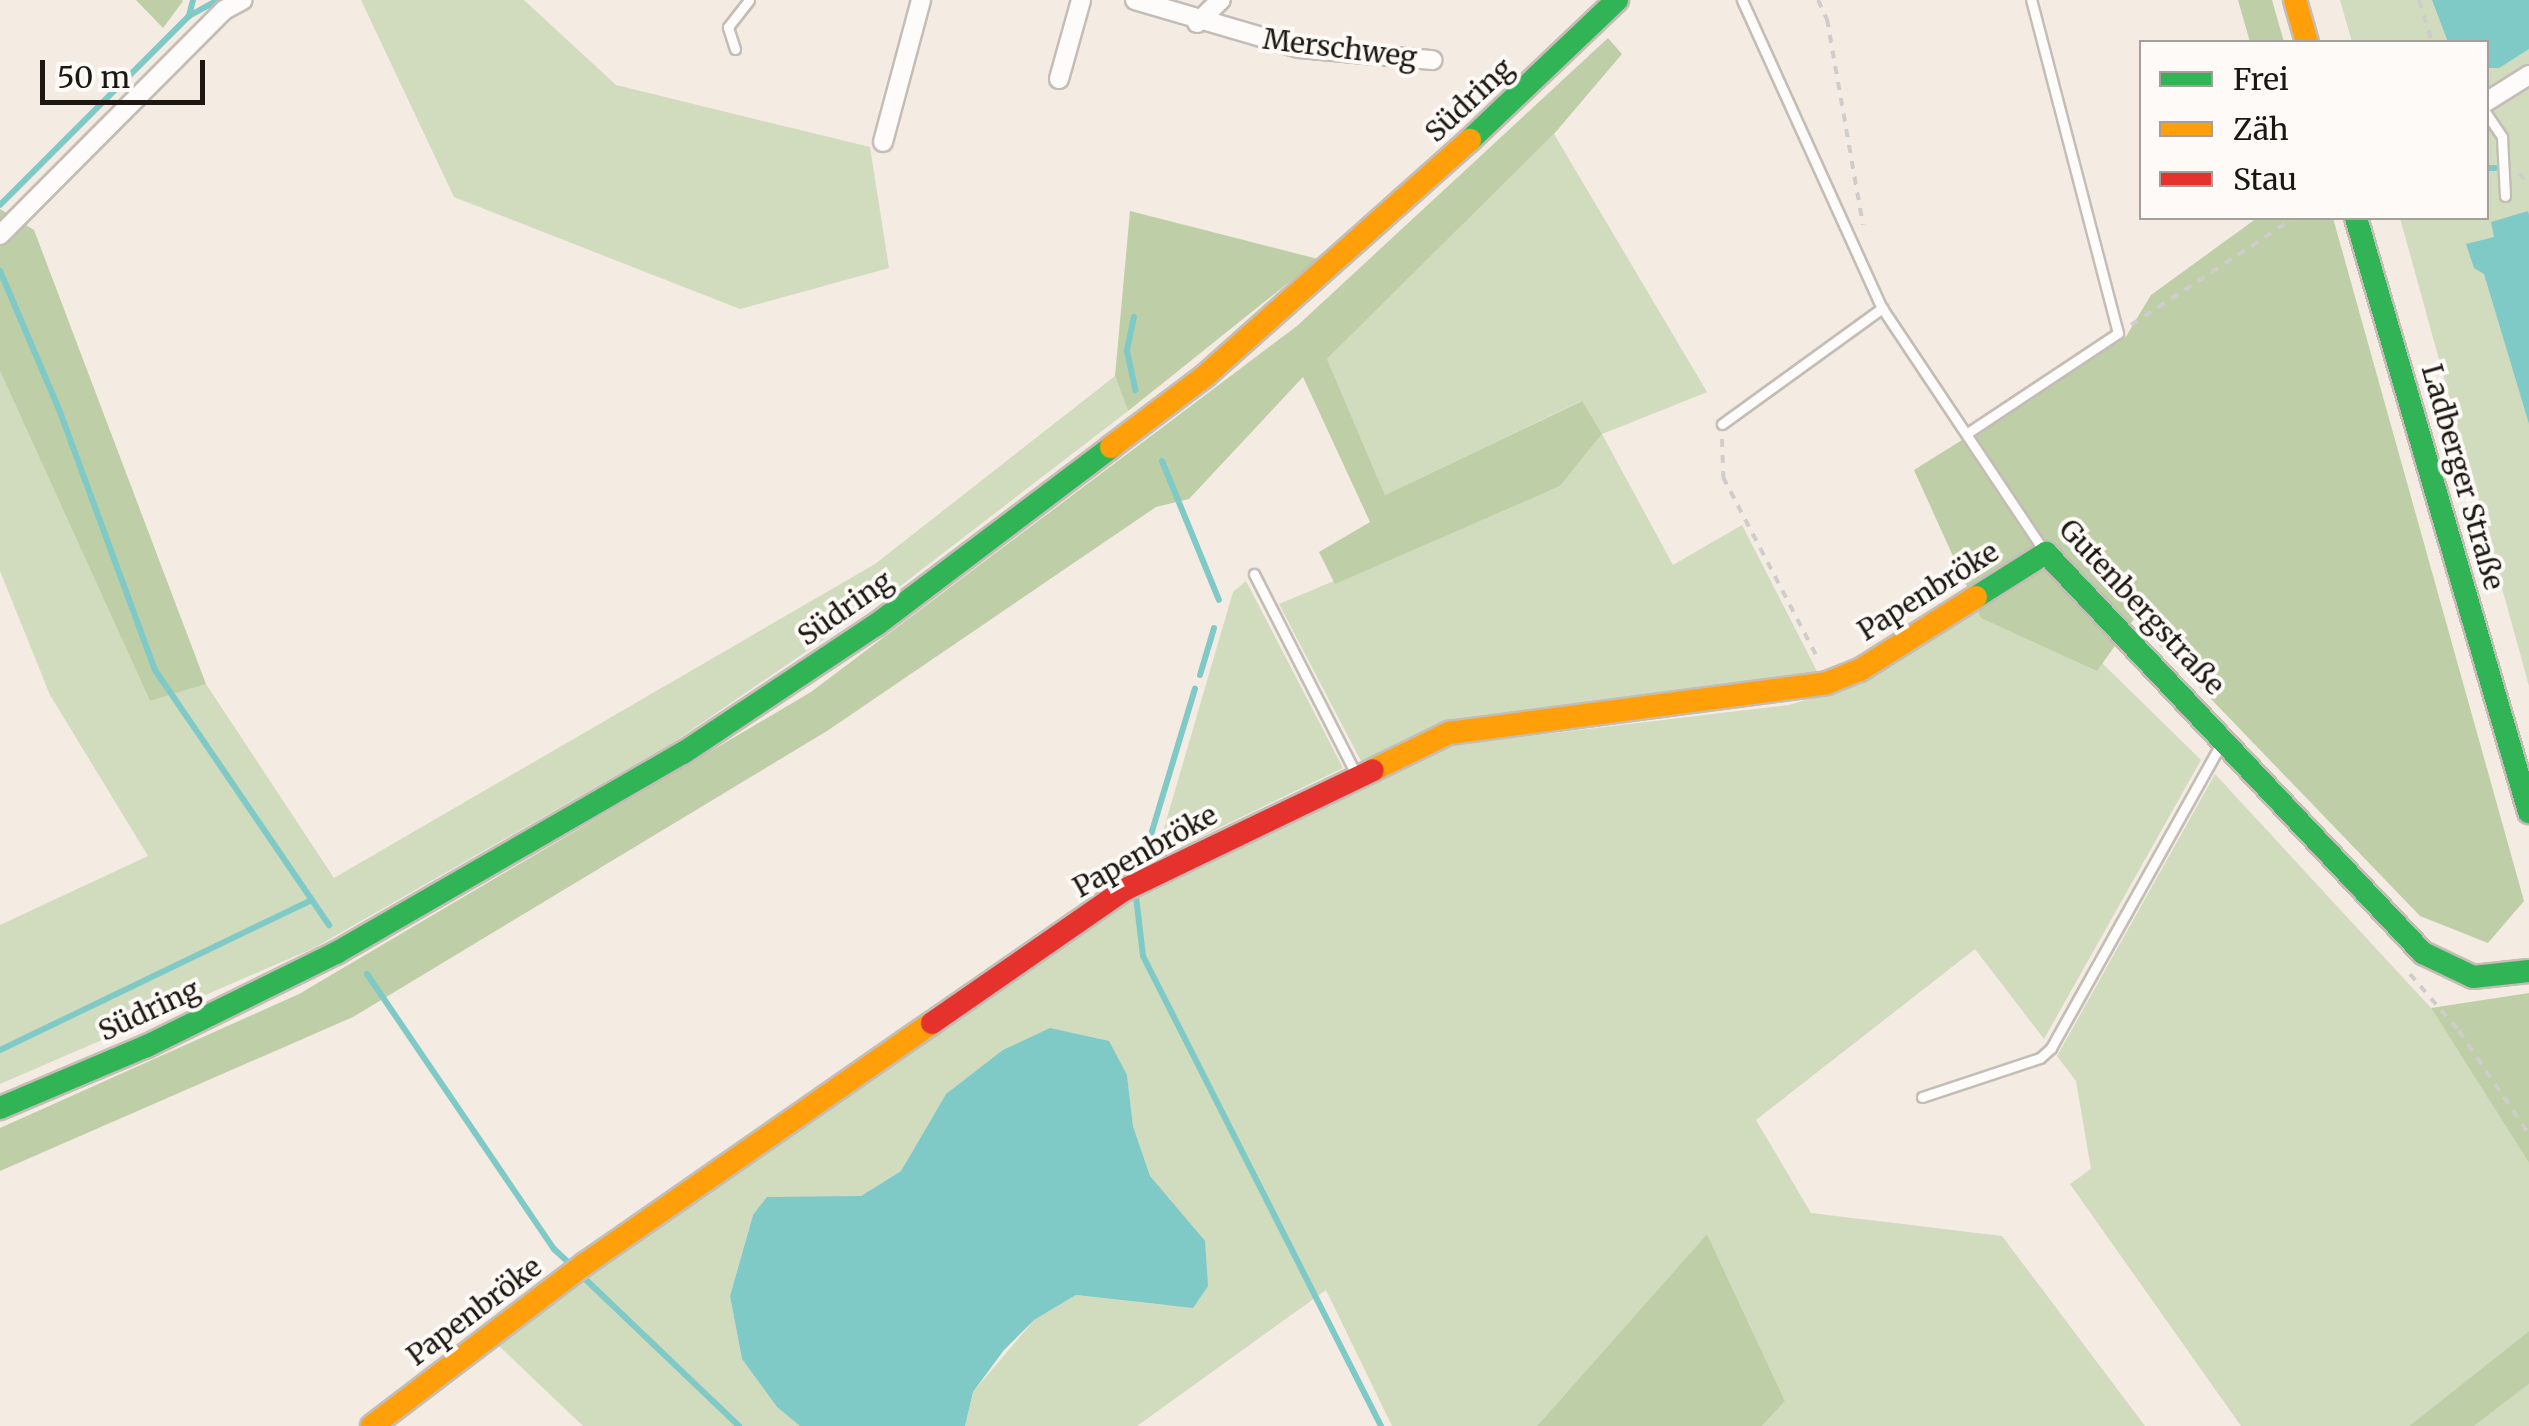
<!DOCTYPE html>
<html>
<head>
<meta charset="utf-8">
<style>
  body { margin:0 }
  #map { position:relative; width:2529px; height:1426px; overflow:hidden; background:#f4ebe2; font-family:Merriweather,serif }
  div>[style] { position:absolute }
  .green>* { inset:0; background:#d0dcbd }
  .forest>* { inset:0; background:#becea6 }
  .water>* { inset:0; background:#7fc9c7 }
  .stream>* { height:6px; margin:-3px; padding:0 3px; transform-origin:3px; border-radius:3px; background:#7fc9c7 }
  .path>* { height:4px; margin-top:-2px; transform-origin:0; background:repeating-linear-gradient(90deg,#cfcdcb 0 8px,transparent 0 16px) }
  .roads { filter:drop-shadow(2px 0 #c4bdb6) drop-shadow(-2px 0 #c4bdb6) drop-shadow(0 2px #c4bdb6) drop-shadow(0 -2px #c4bdb6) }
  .lane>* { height:9px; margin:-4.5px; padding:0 4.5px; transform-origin:4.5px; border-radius:4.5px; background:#fdfcfb }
  .street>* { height:18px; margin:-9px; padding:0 9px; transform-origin:9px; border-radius:9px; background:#fdfcfb }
  .fast>* { height:22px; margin:-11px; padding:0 11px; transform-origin:11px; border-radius:11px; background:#30b455 }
  .slow>* { height:22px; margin:-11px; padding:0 11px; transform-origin:11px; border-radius:11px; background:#ff9f0a }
  .jam>* { height:22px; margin:-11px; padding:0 11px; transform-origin:11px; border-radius:11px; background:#e5322d }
  span { translate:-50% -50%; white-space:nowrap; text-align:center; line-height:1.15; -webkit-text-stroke:8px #fefaf7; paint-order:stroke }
  .street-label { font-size:28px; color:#1c1711 }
  .legend { position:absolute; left:2139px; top:40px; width:350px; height:180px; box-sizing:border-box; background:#fefaf7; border:2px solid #a49f9b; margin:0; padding:12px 18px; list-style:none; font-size:30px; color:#1c1711 }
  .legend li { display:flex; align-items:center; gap:20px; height:50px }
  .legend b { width:50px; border:2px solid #a49f9b }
  .scale { position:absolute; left:40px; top:60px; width:165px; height:45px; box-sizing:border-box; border:5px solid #1c1711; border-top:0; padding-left:12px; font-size:30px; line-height:35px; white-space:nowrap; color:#1c1711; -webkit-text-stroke:8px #fefaf7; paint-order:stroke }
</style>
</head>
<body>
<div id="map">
  <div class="green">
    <div style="clip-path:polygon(361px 0,524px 0,616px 85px,870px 147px,889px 268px,740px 309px,454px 197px)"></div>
    <div style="clip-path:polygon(2340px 0,2529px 0,2529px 686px,2400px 218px,2486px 218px,2486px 42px,2352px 42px)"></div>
    <div style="clip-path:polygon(1554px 134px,1707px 392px,1602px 434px,1673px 565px,1742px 525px,1821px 679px,1445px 723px,1362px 763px,1279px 604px,1560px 486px,1602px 434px,1581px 401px,1385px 495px,1327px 359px)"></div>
    <div style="clip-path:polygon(0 371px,150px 701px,206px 684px,334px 878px,875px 564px,1115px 376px,1128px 411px,890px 594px,674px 742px,314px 948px,0 1084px,0 925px,148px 856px,50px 695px,0 571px)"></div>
    <div style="clip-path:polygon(1246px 581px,1343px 768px,1155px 859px,1233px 592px)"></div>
    <div style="clip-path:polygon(1976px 608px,2098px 670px,2102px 663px,2201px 760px,2044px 1039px,1975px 949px,1756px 1120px,1811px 1213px,2002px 1236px,2145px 1426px,1762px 1426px,1785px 1401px,1707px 1234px,1537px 1426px,1392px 1426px,1326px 1290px,1137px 1426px,965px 1426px,973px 1392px,1034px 1320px,1076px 1295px,1164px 1305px,1172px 1207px,1150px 1176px,1133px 1126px,1127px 1075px,946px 1094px,901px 1171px,861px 1196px,817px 1198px,753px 1215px,730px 1296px,742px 1359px,777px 1407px,800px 1426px,583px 1426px,499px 1346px,597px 1271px,1125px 905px,1452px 745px,1789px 705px,1867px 681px)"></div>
    <div style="clip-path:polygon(2215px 774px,2431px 1008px,2529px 1163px,2529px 1331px,2409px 1426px,2241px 1426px,2070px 1184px,2091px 1169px,2076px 1081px,2057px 1056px)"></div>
    <div style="clip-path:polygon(2529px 1384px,2529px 1426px,2474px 1426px)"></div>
  </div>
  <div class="forest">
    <div style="clip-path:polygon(136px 0,182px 0,183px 1px,163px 28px)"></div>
    <div style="clip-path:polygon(2238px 0,2272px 0,2284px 42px,2250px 42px)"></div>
    <div style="clip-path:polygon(1608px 38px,1622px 54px,1554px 134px,1327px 359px,1385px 495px,1582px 401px,1602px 434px,1560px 486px,1335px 584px,1319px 552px,1370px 522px,1303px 377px,1189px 499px,1156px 507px,827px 731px,353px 1017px,0 1171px,0 1128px,299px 994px,811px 692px,1297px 326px)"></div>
    <div style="clip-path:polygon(0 209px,34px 230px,206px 684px,150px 701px,0 371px)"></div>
    <div style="clip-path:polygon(1130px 211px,1318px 259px,1128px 411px,1115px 376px)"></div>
    <div style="clip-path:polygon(2257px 218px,2333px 218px,2524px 901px,2488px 943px,2420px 916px,2134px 619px,2097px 671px,1981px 618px,1914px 470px,2125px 338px,2151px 295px)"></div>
    <div style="clip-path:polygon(2529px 993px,2529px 1163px,2431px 1008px)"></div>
    <div style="clip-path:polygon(1707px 1234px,1785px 1401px,1762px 1426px,1537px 1426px)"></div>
    <div style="clip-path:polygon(2529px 1331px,2529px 1384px,2474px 1426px,2409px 1426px)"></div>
  </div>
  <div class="water">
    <div style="clip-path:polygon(2432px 0,2529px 0,2529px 49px,2499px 68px,2487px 68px,2486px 42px,2448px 42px)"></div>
    <div style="clip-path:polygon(2528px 211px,2529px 215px,2529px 424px,2484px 274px,2474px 268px,2466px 244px,2494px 237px,2491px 222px)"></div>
    <div style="clip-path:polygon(1050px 1028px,1109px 1041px,1127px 1075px,1133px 1126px,1150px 1176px,1205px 1241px,1208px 1286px,1193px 1308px,1076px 1295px,1034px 1320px,1004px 1350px,973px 1392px,965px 1426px,800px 1426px,777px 1407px,742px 1359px,730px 1296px,753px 1215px,767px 1197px,861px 1196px,901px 1171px,946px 1094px,1003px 1050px)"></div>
  </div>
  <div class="stream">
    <div style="left:189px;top:16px;width:33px;rotate:-29deg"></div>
    <div style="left:2486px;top:168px;width:9px"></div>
    <div style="left:0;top:205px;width:267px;rotate:-45deg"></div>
    <div style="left:189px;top:16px;width:16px;rotate:-76deg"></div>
    <div style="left:0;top:271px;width:153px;rotate:66.9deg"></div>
    <div style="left:60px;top:412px;width:275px;rotate:69.8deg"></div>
    <div style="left:155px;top:670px;width:309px;rotate:55.7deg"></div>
    <div style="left:1134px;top:317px;width:35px;rotate:102deg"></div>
    <div style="left:1127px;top:351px;width:40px;rotate:78deg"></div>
    <div style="left:1162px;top:461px;width:150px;rotate:67.7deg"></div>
    <div style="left:1200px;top:675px;width:49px;rotate:-73.4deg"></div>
    <div style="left:1143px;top:861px;width:180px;rotate:-73.2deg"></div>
    <div style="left:1136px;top:897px;width:59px;rotate:83.2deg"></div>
    <div style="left:1143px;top:956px;width:527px;rotate:63.14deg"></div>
    <div style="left:367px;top:974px;width:333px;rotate:55.8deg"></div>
    <div style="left:554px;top:1249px;width:26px;rotate:43deg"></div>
    <div style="left:0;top:1050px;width:346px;rotate:-25.7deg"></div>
    <div style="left:582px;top:1276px;width:217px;rotate:43.7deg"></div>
  </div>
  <div class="path">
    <div style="left:1818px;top:0;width:21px;rotate:65deg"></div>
    <div style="left:1827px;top:19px;width:209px;rotate:80.1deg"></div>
    <div style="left:2419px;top:0;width:44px;rotate:72.8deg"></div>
    <div style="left:2519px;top:173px;width:16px;rotate:50deg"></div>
    <div style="left:2131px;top:325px;width:195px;rotate:-33.3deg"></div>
    <div style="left:1722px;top:439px;width:38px;rotate:88deg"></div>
    <div style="left:1723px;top:477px;width:208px;rotate:62.4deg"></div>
    <div style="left:2410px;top:974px;width:75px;rotate:49.3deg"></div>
    <div style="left:2459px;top:1031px;width:125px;rotate:55.8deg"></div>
  </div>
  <div class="roads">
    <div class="lane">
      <div style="left:1742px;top:0;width:338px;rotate:65.6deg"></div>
      <div style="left:1882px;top:308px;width:293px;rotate:56.3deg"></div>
      <div style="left:735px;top:49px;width:23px;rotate:-108deg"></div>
      <div style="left:728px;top:27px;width:34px;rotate:-52deg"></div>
      <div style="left:2486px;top:113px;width:29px;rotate:56deg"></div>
      <div style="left:2502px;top:137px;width:59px;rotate:87.1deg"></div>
      <div style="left:1722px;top:424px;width:198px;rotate:-35.9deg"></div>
      <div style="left:1969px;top:432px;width:179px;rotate:-33.6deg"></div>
      <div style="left:2118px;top:333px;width:344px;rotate:-104.6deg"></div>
      <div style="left:1254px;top:574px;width:227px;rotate:63deg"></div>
      <div style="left:1922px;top:1097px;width:124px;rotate:-18.3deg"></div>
      <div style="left:2040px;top:1058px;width:15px;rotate:-42deg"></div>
      <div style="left:2051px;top:1048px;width:348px;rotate:-60.8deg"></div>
    </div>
    <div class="street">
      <div style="left:1135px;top:0;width:171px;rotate:16.3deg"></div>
      <div style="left:1299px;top:48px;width:134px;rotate:5.2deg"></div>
      <div style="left:1197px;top:23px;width:33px;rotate:-44deg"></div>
      <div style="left:1059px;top:79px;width:82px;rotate:-74.4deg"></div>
      <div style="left:2486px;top:102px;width:51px;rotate:-32.1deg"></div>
      <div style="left:883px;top:142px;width:147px;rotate:-75deg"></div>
      <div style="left:0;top:235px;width:317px;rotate:-45.1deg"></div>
      <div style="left:224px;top:10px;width:21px;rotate:-28deg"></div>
    </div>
    <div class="fast">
      <div style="left:1470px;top:140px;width:203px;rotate:-43.6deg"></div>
      <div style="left:2356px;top:218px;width:619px;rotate:73.76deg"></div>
      <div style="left:1976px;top:597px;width:83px;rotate:-32.2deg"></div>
      <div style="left:2046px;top:553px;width:550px;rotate:46.7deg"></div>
      <div style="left:2423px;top:953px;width:55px;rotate:25.6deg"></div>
      <div style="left:2473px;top:977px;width:56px;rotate:-6.1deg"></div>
      <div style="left:0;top:1108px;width:160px;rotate:-22.9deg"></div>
      <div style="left:147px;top:1046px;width:211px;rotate:-26.2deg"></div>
      <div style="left:336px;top:953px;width:401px;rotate:-30deg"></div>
      <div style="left:683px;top:753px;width:232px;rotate:-33.6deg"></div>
      <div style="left:876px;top:625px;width:295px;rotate:-37.1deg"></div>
    </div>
    <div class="slow">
      <div style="left:2295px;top:0;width:44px;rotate:74.1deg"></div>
      <div style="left:1111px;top:447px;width:118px;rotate:-37.1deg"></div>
      <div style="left:1205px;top:376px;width:355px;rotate:-41.7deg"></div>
      <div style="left:1373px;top:770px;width:85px;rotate:-26deg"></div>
      <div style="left:1449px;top:733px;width:381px;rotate:-7.5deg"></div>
      <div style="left:1827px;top:683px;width:35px;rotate:-22deg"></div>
      <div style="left:1860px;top:670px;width:137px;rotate:-32.2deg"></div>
      <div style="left:372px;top:1426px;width:268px;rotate:-37.3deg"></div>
      <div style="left:585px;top:1264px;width:422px;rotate:-34.8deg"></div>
    </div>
    <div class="jam">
      <div style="left:932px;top:1023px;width:234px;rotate:-34.7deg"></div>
      <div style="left:1124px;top:890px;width:276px;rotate:-25.7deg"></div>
    </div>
  </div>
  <div class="street-label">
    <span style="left:1340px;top:48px;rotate:7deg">Merschweg</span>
    <span style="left:1469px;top:100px;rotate:-43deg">Südring</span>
    <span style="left:2463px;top:477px;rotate:74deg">Ladberger Straße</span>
    <span style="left:1928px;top:591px;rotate:-32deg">Papenbröke</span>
    <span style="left:2142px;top:607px;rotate:47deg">Gutenbergstraße</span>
    <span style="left:845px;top:608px;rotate:-35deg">Südring</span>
    <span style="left:1145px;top:851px;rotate:-29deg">Papenbröke</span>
    <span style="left:149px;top:1010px;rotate:-25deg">Südring</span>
    <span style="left:474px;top:1311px;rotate:-37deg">Papenbröke</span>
  </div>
  <ul class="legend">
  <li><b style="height:12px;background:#30b455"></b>Frei</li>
  <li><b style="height:12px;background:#ff9f0a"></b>Zäh</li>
  <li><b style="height:12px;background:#e5322d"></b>Stau</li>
  </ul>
  <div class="scale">50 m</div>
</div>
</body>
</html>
